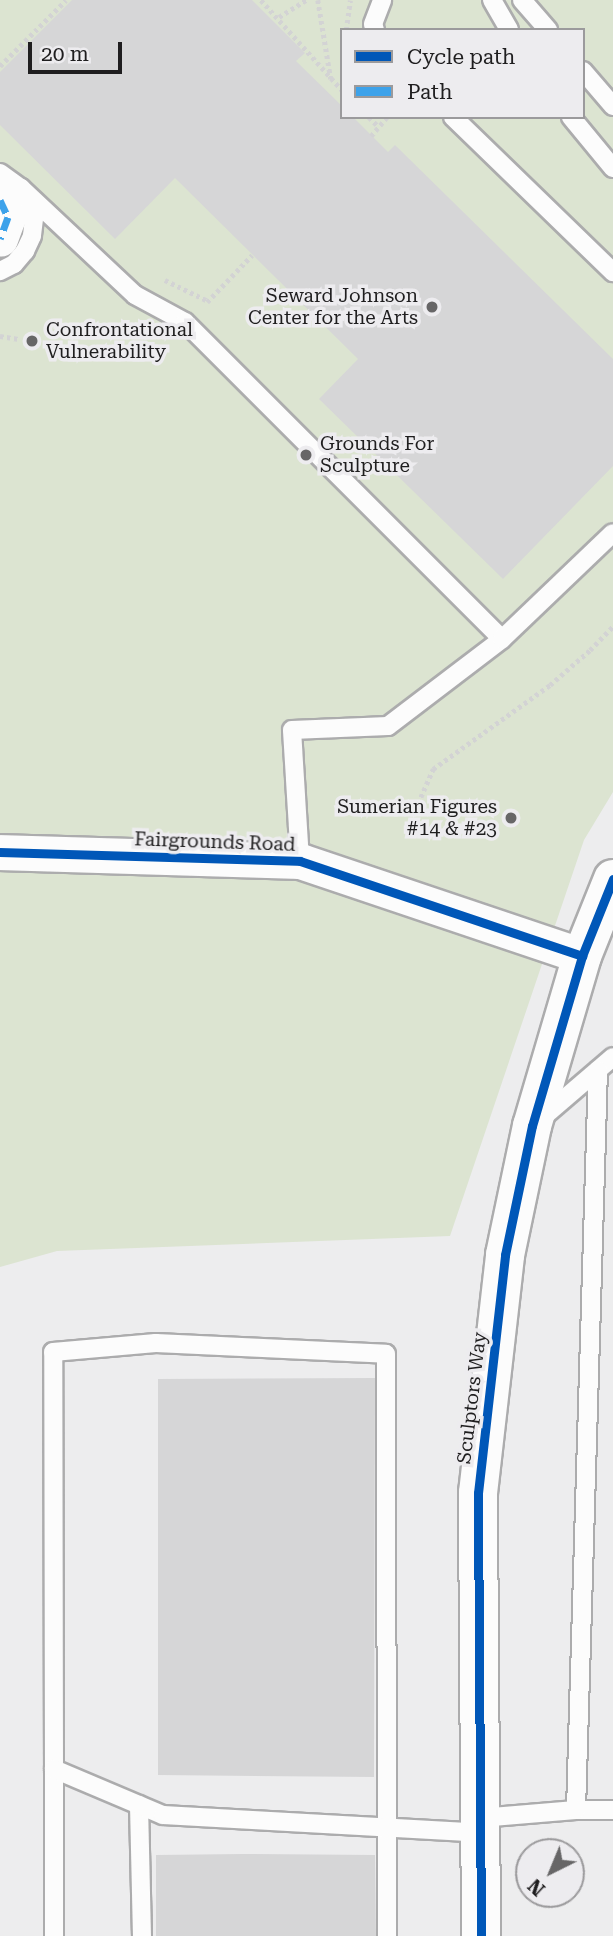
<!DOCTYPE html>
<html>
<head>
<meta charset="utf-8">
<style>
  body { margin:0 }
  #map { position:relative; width:613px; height:1936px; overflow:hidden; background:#ededee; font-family:"Roboto Serif",serif }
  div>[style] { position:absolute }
  .green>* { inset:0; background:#dce4d1 }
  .building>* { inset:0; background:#d6d6d7 }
  .path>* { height:4.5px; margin-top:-2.25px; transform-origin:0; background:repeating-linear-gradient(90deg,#d3d3d4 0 3.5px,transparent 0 7px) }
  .roads { filter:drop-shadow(2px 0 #acacad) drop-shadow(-2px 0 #acacad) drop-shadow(0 2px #acacad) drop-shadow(0 -2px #acacad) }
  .lane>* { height:18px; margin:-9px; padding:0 9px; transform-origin:9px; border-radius:9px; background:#fcfcfc }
  .street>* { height:35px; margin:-17.5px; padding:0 17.5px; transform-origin:17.5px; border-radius:17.5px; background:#fcfcfc }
  .secondary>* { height:38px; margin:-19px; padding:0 19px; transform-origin:19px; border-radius:19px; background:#fcfcfc }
  .quiet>* { height:7px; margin-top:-3.5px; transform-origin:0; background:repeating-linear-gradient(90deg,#3da2ea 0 14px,transparent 0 21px) }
  .cycleway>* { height:9px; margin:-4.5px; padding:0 4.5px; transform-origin:4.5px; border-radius:4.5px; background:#0057b8 }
  .dots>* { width:19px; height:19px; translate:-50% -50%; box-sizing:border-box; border:4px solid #edecef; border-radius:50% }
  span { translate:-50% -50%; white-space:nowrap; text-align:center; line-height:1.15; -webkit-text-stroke:7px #edecef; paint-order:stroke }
  .poi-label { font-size:19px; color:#1f1e1f }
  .right { translate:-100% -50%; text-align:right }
  .left { translate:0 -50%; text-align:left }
  .street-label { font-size:19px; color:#1f1e1f }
  .legend { position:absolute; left:340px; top:28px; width:245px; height:91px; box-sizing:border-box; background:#edecef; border:2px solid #9b9a9c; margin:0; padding:9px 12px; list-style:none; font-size:21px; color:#1f1e1f }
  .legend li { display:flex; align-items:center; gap:14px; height:35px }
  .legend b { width:35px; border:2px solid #9b9a9c }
  .north { position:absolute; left:515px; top:1838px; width:70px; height:70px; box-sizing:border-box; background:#edecef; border:2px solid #9b9a9c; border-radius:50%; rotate:223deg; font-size:19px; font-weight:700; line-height:28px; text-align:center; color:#1f1e1f }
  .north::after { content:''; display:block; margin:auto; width:24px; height:32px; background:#676667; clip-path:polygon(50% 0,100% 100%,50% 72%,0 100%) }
  .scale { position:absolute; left:28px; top:42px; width:94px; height:32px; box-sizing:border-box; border:4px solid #1f1e1f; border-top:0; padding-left:9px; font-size:21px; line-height:24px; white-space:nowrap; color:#1f1e1f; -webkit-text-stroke:5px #edecef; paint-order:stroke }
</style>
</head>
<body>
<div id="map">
  <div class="green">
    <div style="clip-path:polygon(evenodd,0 0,613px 0,613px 792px,584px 840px,450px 1236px,57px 1251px,0 1267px,0 0,342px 30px,583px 30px,583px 117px,342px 117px,342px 30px)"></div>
  </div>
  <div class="building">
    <div style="clip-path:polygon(72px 0,252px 0,305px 53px,296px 61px,342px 106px,342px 117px,353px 117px,388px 152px,395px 145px,613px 359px,613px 466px,503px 579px,319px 399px,358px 359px,175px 178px,115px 239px,0 125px,0 72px)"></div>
    <div style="clip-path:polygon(375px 1378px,374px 1777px,158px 1775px,158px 1379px)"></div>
    <div style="clip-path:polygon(242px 1854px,375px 1855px,376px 1936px,156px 1936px,156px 1855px)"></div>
  </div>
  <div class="path">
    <div style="left:261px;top:0;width:121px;rotate:48deg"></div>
    <div style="left:318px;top:0;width:80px;rotate:80.7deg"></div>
    <div style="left:279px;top:17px;width:32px;rotate:-32deg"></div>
    <div style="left:346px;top:30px;width:30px;rotate:-82deg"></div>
    <div style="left:0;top:66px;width:93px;rotate:-45deg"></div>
    <div style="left:369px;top:117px;width:14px;rotate:45deg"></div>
    <div style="left:371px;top:136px;width:25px;rotate:-50deg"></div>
    <div style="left:165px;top:280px;width:48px;rotate:26deg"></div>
    <div style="left:207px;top:302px;width:65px;rotate:-46.2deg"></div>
    <div style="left:0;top:336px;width:19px;rotate:9deg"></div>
    <div style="left:415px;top:810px;width:45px;rotate:-66.3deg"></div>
    <div style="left:433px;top:769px;width:144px;rotate:-35.7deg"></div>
    <div style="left:550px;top:685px;width:53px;rotate:-41.2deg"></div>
    <div style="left:590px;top:650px;width:33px;rotate:-46deg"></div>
  </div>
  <div class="roads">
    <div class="lane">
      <div style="left:492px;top:0;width:34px;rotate:60deg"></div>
      <div style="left:522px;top:0;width:40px;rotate:49deg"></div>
      <div style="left:375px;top:30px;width:6px;rotate:-108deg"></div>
      <div style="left:373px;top:24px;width:26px;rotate:-69deg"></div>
      <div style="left:583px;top:71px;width:46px;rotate:49.4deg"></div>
      <div style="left:453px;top:117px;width:223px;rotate:44.1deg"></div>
      <div style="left:571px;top:117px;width:66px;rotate:50.5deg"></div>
      <div style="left:0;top:173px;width:26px;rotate:36deg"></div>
      <div style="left:21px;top:188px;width:17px;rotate:57deg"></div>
      <div style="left:30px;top:202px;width:17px;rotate:77deg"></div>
      <div style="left:34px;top:219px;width:17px;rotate:97deg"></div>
      <div style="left:32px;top:236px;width:17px;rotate:115deg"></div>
      <div style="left:25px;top:251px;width:17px;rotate:130deg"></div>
      <div style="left:14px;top:264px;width:16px;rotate:153deg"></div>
      <div style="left:21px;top:188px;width:156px;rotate:43.2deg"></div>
      <div style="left:135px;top:295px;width:57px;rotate:28.4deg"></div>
      <div style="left:185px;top:322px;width:448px;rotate:45deg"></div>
      <div style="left:300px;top:861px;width:131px;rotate:-93.5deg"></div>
      <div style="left:292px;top:730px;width:96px;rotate:-2.4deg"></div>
      <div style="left:388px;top:726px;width:143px;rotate:-37.3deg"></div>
      <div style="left:502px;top:639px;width:153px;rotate:-43.7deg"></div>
      <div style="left:543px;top:1117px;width:92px;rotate:-40.6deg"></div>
      <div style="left:54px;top:1769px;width:417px;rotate:-90.1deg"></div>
      <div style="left:53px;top:1352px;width:103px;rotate:-5deg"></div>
      <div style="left:156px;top:1343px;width:230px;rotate:2.7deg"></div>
      <div style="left:386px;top:1354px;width:582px;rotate:89.9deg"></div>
      <div style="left:139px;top:1805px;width:131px;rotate:88.7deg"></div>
      <div style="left:576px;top:1810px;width:37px"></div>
      <div style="left:480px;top:1818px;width:96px;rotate:-4.8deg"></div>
      <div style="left:576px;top:1810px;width:740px;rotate:-88.3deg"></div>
      <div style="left:54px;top:1936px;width:167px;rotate:-90deg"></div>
      <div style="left:54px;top:1769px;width:118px;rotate:22.9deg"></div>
      <div style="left:163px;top:1815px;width:318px;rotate:3.2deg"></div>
    </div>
    <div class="street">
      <div style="left:0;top:200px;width:19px;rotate:65deg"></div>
      <div style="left:8px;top:217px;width:23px;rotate:110deg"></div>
      <div style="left:0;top:852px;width:300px;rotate:1.7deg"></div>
      <div style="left:300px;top:861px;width:298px;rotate:18.6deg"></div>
    </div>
    <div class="secondary">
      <div style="left:481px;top:1936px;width:443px;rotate:-90.4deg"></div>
      <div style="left:478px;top:1493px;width:240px;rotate:-83.5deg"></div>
      <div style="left:505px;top:1255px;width:132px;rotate:-78.2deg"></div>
      <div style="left:532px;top:1126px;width:177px;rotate:-73.6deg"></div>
      <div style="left:582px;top:956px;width:83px;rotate:-68.1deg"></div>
    </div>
  </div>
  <div class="quiet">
    <div style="left:0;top:200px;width:19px;rotate:65deg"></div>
    <div style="left:8px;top:217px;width:23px;rotate:110deg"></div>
  </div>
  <div class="cycleway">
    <div style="left:0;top:852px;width:300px;rotate:1.7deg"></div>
    <div style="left:300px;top:861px;width:298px;rotate:18.6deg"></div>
    <div style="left:481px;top:1936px;width:443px;rotate:-90.4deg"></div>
    <div style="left:478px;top:1493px;width:240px;rotate:-83.5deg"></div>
    <div style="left:505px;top:1255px;width:132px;rotate:-78.2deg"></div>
    <div style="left:532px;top:1126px;width:177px;rotate:-73.6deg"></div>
    <div style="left:582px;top:956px;width:83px;rotate:-68.1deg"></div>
  </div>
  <div class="dots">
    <div style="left:432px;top:307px;background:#676667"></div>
    <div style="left:32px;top:341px;background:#676667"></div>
    <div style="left:306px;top:455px;background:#676667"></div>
    <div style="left:511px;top:818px;background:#676667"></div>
  </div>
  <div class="poi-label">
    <span class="right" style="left:418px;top:307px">Seward Johnson<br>Center for the Arts</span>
    <span class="left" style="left:46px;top:341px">Confrontational<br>Vulnerability</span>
    <span class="left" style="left:320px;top:455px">Grounds For<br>Sculpture</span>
    <span class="right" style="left:497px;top:818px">Sumerian Figures<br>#14 &amp; #23</span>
  </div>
  <div class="street-label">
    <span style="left:215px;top:842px;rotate:2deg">Fairgrounds Road</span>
    <span style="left:472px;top:1398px;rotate:-83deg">Sculptors Way</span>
  </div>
  <ul class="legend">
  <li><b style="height:9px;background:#0057b8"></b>Cycle path</li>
  <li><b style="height:9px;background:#3da2ea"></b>Path</li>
  </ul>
  <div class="north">N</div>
  <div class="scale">20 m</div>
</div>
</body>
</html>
